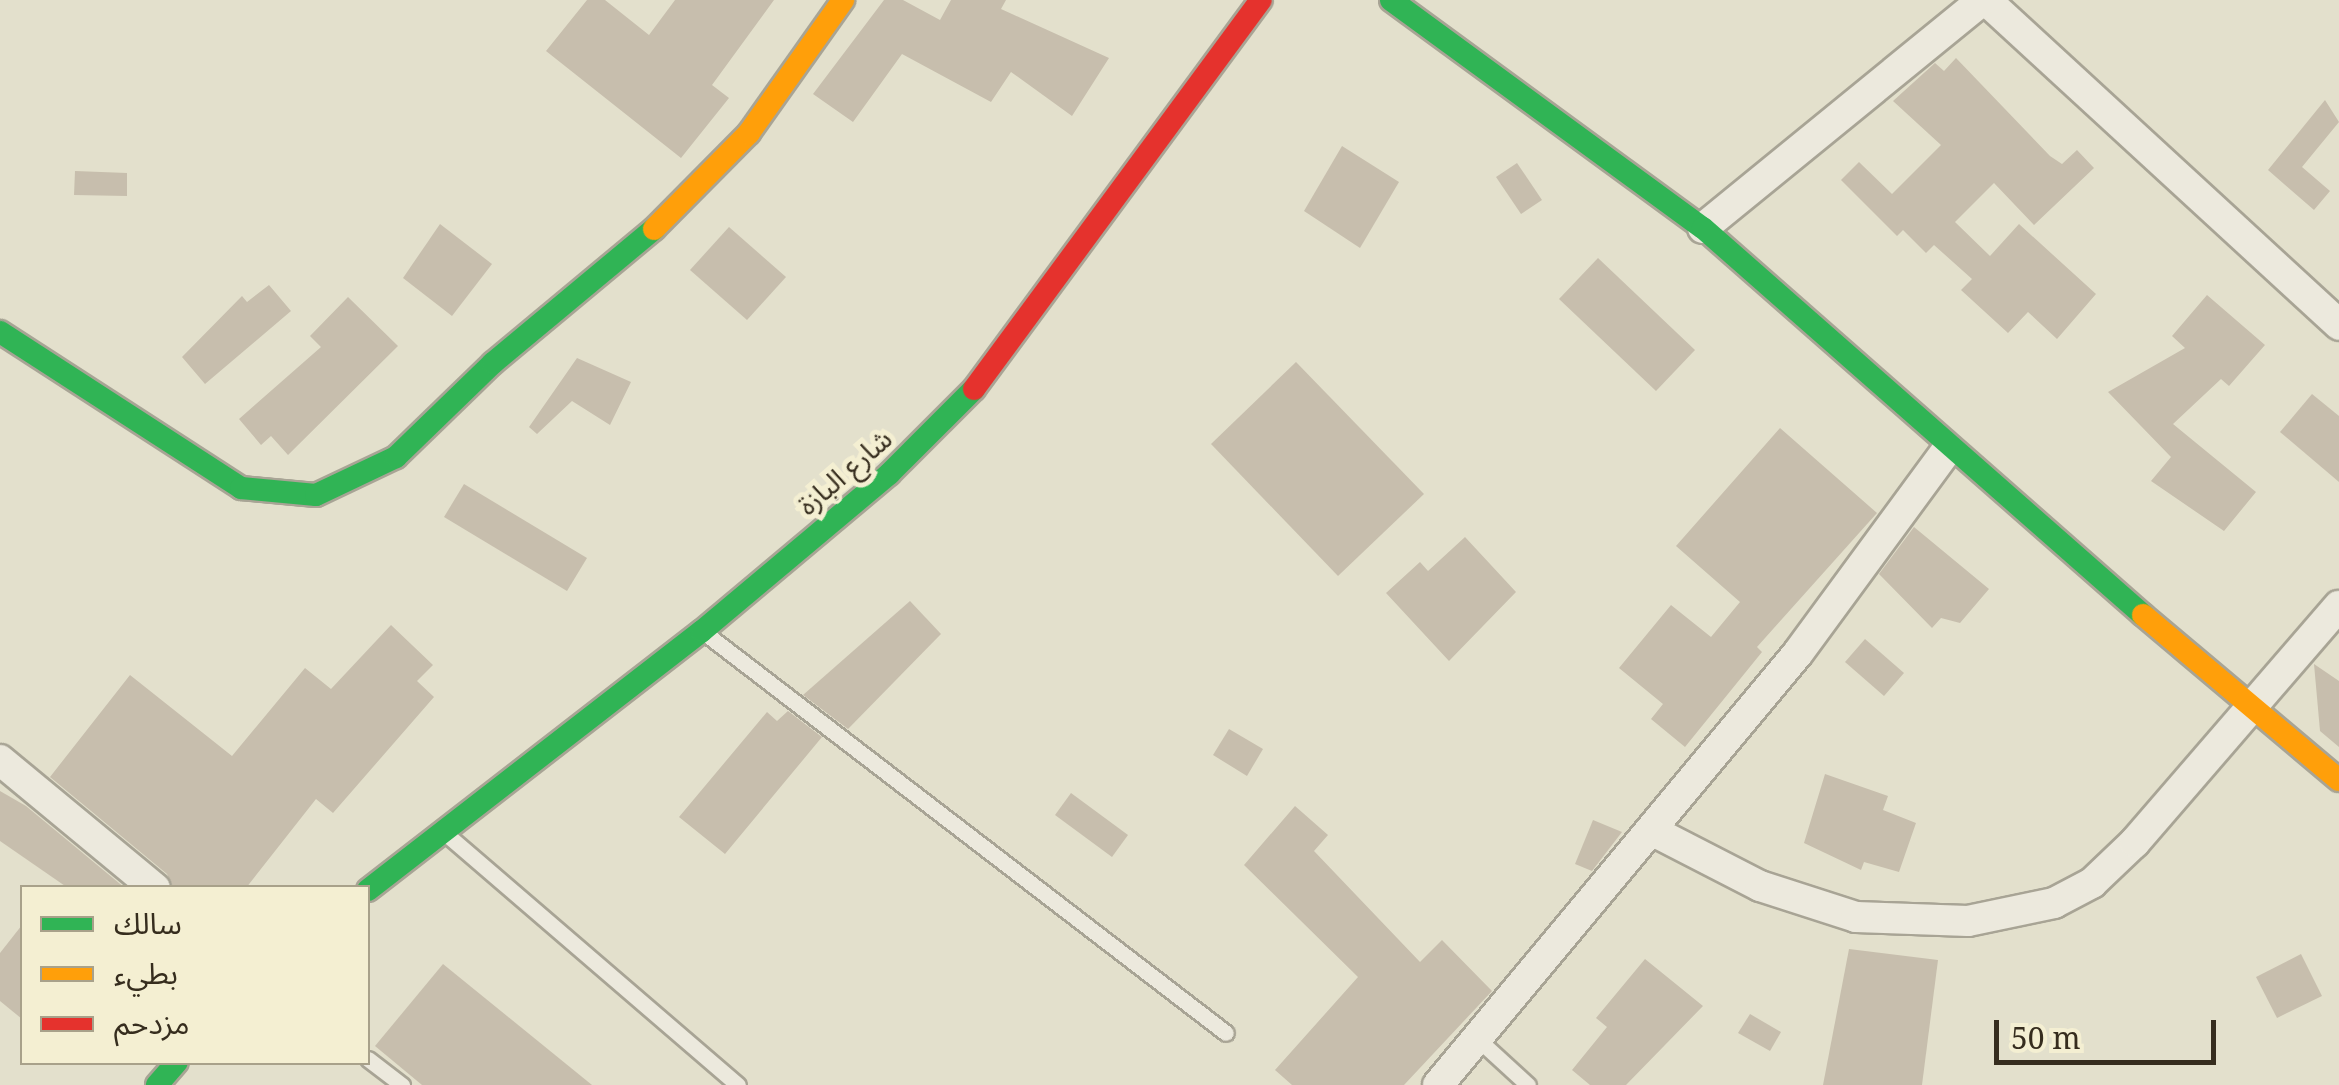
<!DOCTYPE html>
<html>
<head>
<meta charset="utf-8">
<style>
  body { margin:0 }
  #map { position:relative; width:2339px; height:1085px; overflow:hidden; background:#e3e0cc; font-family:"Noto Serif","Noto Sans Arabic",serif }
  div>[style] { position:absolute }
  .building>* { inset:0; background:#c7bead }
  .roads { filter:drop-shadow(2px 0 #a8a495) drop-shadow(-2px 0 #a8a495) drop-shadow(0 2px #a8a495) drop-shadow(0 -2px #a8a495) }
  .lane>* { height:15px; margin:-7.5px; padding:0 7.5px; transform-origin:7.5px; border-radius:7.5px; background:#ece9dd }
  .street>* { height:30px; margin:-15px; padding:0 15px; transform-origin:15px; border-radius:15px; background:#ece9dd }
  .fast>* { height:22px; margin:-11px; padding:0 11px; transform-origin:11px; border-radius:11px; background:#30b455 }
  .slow>* { height:22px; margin:-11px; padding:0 11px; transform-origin:11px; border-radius:11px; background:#ff9f0a }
  .jam>* { height:22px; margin:-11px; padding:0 11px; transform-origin:11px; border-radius:11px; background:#e5322d }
  span { translate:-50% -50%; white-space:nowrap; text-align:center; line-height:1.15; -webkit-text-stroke:10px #f4efd2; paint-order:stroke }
  .street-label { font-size:28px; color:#362d1e }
  .legend { position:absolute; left:20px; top:885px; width:350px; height:180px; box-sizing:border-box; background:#f4efd2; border:2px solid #a8a18a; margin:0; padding:12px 18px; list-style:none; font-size:30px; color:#362d1e }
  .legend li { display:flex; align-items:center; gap:20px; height:50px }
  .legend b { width:50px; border:2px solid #a8a18a }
  .scale { position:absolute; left:1994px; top:1020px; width:222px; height:45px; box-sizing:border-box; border:5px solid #362d1e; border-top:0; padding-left:12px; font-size:30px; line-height:35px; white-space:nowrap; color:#362d1e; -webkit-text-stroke:8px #f4efd2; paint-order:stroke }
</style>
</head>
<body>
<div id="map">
  <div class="building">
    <div style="clip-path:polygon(587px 0,605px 0,649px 35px,675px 0,774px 0,712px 85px,729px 98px,681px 158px,546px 51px)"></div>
    <div style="clip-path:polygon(884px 0,903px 0,940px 20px,951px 0,1006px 0,1001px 9px,1109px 58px,1072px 116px,1011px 72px,991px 102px,902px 54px,853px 122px,813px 94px)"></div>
    <div style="clip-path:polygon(1956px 58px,2050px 156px,2062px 164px,2077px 150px,2094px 168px,2034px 225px,1994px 183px,1955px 222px,1990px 256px,2019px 224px,2096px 294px,2057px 339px,2028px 312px,2008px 333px,1961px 290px,1972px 279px,1934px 245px,1926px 253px,1903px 230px,1897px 236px,1841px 180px,1859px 162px,1892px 194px,1941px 145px,1893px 101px,1935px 63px,1944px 71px)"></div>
    <div style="clip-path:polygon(2325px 100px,2339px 122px,2302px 167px,2330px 191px,2314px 210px,2268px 170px)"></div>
    <div style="clip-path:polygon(1342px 146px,1399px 182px,1360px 248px,1304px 211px)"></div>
    <div style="clip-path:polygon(1517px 163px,1542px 200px,1521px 214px,1496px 177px)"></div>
    <div style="clip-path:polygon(75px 171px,127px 173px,127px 196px,74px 195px)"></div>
    <div style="clip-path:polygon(440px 224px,492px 264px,452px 316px,403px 278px)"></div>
    <div style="clip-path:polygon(729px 227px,786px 277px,747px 320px,690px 270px)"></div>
    <div style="clip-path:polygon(1598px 258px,1695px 350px,1656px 391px,1559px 299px)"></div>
    <div style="clip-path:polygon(269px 285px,291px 311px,205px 384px,182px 357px,242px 296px,247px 302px)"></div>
    <div style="clip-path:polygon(2207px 295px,2265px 345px,2229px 386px,2221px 379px,2173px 424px,2256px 492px,2224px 531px,2151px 481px,2171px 457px,2108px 392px,2185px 348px,2172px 336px)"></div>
    <div style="clip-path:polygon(348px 297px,398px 346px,288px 455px,271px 436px,261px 445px,239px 419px,321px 347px,310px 336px)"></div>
    <div style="clip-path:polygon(577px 358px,631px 382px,610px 425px,572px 401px,537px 434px,529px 427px)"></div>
    <div style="clip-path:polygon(1296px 362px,1424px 494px,1338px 576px,1211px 444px)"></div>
    <div style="clip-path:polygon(2312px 394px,2339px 416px,2339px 482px,2280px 432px)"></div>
    <div style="clip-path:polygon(1780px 428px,1877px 513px,1757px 647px,1762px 652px,1685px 747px,1651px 719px,1663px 704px,1619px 668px,1671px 605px,1711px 637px,1740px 602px,1676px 546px)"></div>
    <div style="clip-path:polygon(464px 484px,587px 558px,567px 591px,444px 517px)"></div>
    <div style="clip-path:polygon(1914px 527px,1989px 589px,1960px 623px,1941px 618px,1932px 628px,1879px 574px)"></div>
    <div style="clip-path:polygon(1465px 537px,1516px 592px,1449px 661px,1386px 593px,1420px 562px,1428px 571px)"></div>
    <div style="clip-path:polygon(910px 601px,941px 634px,848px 729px,803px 695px)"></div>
    <div style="clip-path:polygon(391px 625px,433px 665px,417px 681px,434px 697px,333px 813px,316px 799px,246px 888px,173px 888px,167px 874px,50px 777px,130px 675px,232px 756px,305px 668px,331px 689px)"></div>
    <div style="clip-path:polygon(1865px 639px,1904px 673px,1884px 696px,1845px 662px)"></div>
    <div style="clip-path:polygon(2314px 664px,2339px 681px,2339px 747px,2320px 731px)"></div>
    <div style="clip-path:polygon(788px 711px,822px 737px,725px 854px,679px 817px,767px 712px,777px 721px)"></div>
    <div style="clip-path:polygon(1229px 729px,1263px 749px,1247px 776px,1213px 755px)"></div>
    <div style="clip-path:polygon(1825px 774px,1888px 796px,1883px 810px,1916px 823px,1899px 872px,1864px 862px,1861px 870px,1804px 843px)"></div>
    <div style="clip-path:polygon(0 791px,26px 806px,125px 888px,68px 888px,0 841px)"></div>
    <div style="clip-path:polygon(1071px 793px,1128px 835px,1112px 857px,1055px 815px)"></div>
    <div style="clip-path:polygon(1295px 806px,1328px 835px,1314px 851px,1420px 962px,1442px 940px,1492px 991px,1404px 1085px,1292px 1085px,1275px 1070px,1358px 977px,1244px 865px)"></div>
    <div style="clip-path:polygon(1593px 820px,1622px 832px,1592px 871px,1575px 864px)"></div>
    <div style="clip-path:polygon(22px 925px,22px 1019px,0 1001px,0 953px)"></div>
    <div style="clip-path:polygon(1849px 949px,1938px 960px,1922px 1085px,1823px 1085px)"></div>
    <div style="clip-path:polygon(2301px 954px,2322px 996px,2277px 1018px,2256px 977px)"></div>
    <div style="clip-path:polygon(1645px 959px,1703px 1006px,1626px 1085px,1590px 1085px,1572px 1070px,1607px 1027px,1596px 1018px)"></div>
    <div style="clip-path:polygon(443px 964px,592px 1085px,422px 1085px,375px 1046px)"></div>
    <div style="clip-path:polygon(1750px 1014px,1781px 1032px,1770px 1051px,1738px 1033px)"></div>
  </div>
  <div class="roads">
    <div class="lane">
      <div style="left:706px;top:634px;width:655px;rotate:37.5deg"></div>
      <div style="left:446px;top:834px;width:385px;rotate:40.7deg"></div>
      <div style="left:1480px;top:1041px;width:65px;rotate:42.5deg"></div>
      <div style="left:368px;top:1059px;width:43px;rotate:37.4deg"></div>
    </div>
    <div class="street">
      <div style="left:1986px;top:0;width:480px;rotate:42.6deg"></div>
      <div style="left:1703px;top:228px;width:361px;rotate:-39.2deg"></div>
      <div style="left:0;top:760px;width:201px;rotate:39.6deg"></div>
      <div style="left:1651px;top:830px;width:123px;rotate:27.2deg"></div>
      <div style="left:1760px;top:886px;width:101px;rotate:17.9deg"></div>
      <div style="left:1856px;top:917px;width:112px;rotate:2deg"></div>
      <div style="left:1968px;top:921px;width:88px;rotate:-11.8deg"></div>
      <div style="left:2054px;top:903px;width:43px;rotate:-27.8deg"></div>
      <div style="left:2092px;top:883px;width:59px;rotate:-43.6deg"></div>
      <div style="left:2135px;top:842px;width:312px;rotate:-49.2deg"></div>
      <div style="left:1438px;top:1085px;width:562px;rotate:-50.19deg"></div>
      <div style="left:1798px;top:653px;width:252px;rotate:-53.7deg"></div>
    </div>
    <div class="fast">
      <div style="left:1391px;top:0;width:386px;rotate:36.2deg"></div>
      <div style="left:1703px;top:228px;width:586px;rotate:41.33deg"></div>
      <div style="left:0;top:332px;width:287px;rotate:32.9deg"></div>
      <div style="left:241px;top:488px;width:75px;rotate:5.3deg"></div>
      <div style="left:316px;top:495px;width:89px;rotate:-25.4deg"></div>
      <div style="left:396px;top:457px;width:135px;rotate:-44.1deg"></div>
      <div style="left:493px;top:363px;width:209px;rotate:-39.8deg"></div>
      <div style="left:368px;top:890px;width:423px;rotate:-37.8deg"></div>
      <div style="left:702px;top:631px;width:244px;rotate:-40deg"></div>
      <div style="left:889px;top:474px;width:120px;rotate:-45deg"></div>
      <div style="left:157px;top:1085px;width:30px;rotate:-49deg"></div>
    </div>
    <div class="slow">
      <div style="left:654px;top:229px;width:135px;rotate:-45.3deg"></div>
      <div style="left:749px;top:133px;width:163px;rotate:-54.7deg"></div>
      <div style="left:2143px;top:615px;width:256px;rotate:40.1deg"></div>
    </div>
    <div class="jam">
      <div style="left:974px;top:389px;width:483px;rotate:-53.6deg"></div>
    </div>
  </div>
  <div class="street-label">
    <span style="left:844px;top:471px;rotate:-41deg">شارع البازة</span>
  </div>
  <ul class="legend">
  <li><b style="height:12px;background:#30b455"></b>سالك</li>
  <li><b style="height:12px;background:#ff9f0a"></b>بطيء</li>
  <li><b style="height:12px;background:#e5322d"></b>مزدحم</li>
  </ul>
  <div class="scale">50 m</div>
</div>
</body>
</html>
